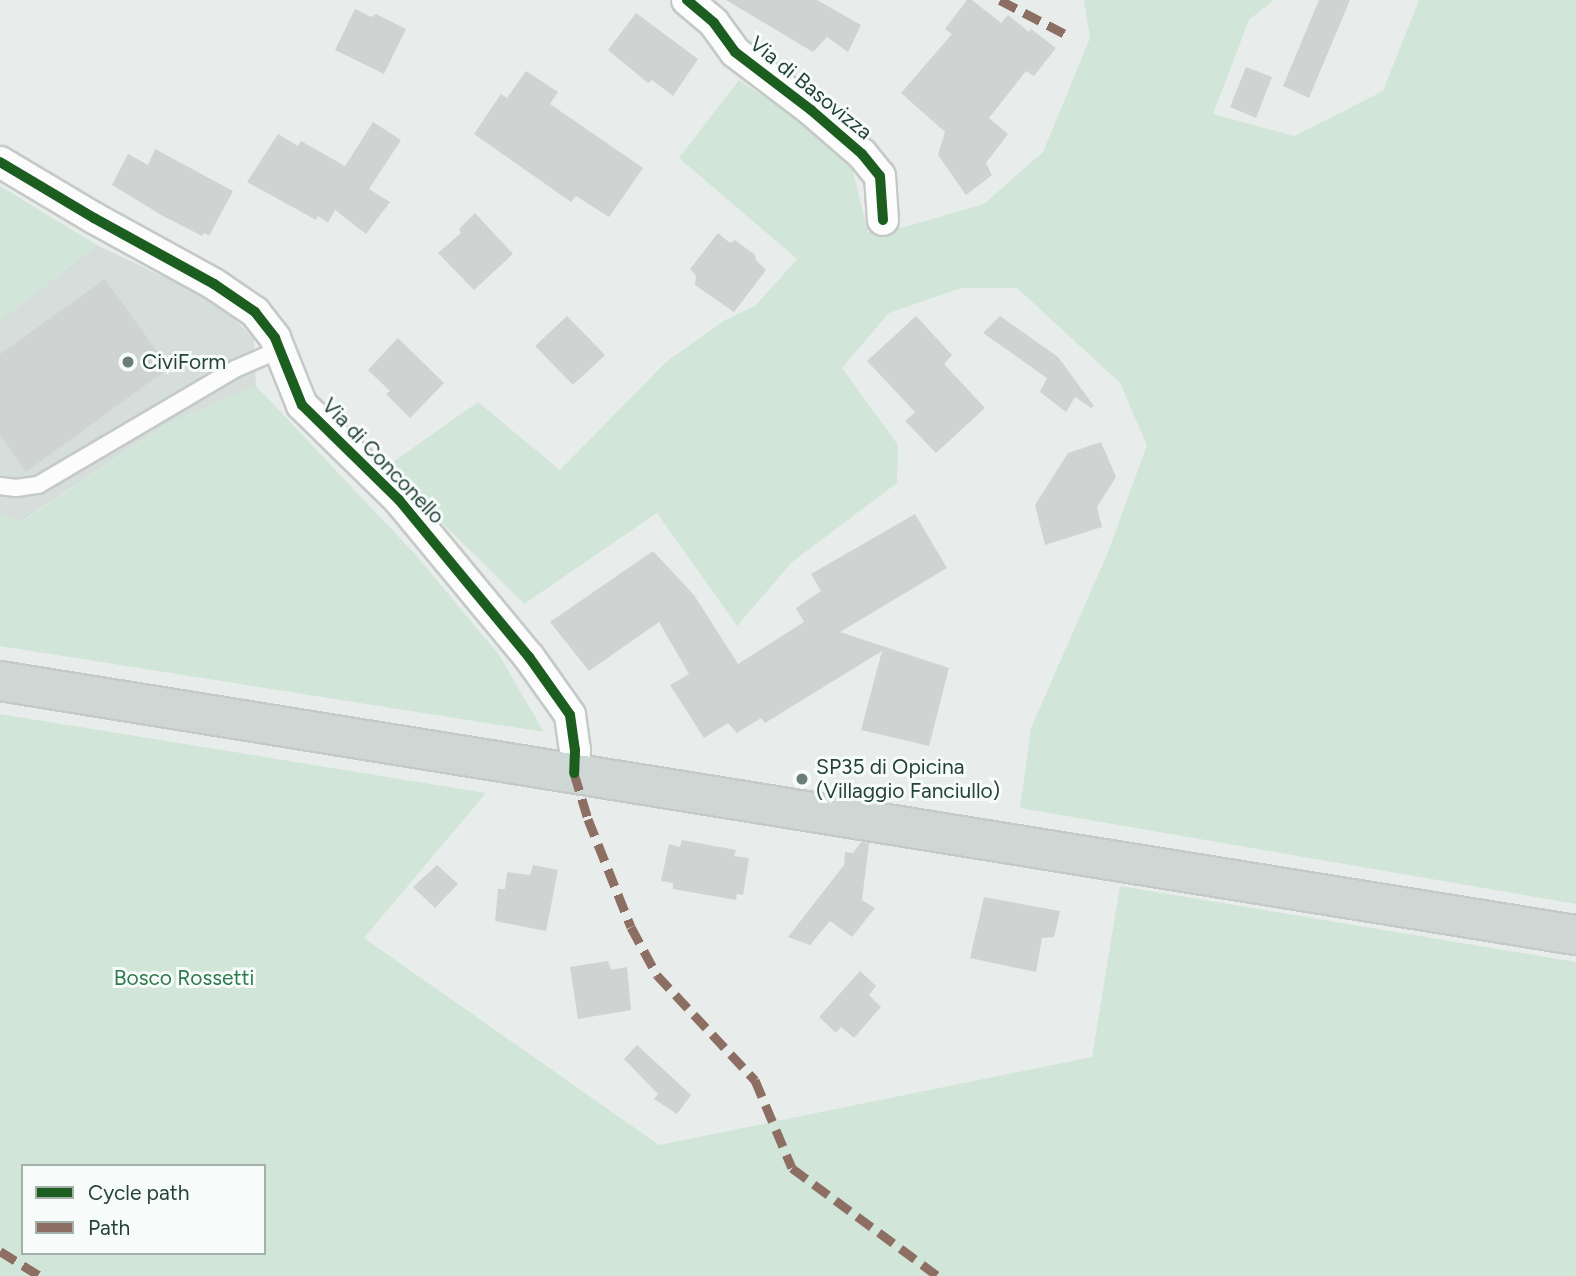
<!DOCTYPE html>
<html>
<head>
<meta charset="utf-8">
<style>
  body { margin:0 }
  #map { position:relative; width:1576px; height:1276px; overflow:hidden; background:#e8edeb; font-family:Figtree,sans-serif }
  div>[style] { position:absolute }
  .built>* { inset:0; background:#d6dedb }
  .green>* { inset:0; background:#d1e6d8 }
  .building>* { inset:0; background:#cfd4d2 }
  .roads { filter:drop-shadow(2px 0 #c5cac8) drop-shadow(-2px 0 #c5cac8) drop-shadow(0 2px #c5cac8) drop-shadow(0 -2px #c5cac8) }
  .lane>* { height:16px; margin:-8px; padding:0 8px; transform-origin:8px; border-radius:8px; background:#fcfcfc }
  .street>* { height:30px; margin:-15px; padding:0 15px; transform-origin:15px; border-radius:15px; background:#fcfcfc }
  .primary>* { height:38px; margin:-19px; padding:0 19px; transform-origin:19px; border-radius:19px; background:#cfd7d5 }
  .quiet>* { height:9px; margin-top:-4.5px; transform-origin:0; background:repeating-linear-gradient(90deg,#8d6e63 0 18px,transparent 0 27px) }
  .cycleway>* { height:10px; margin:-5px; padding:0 5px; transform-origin:5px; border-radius:5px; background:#1b5e20 }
  .dots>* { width:19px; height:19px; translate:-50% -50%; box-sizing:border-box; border:4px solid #f7fbf9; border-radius:50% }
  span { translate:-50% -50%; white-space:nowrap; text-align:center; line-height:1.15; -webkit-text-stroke:6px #f7fbf9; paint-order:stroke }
  .street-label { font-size:21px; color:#24423a }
  .poi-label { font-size:21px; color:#24423a }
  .left { translate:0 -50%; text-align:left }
  .park-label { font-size:21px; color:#2d7a4b }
  .legend { position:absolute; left:21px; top:1164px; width:245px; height:91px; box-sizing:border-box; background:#f7fbf9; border:2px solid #a3b1ad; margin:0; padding:9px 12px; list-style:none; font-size:21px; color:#24423a }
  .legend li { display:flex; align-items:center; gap:14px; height:35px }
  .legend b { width:35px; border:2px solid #a3b1ad }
</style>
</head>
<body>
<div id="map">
  <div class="built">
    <div style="clip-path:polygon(97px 245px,220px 304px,254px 339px,256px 386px,167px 424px,20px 522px,0 514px,0 320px)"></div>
  </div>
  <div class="green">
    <div style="clip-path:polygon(1084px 0,1274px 0,1249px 20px,1213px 114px,1294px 136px,1383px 91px,1419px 0,1576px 0,1576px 904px,1020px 808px,1031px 728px,1108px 552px,1147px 445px,1120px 383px,1017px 288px,961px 288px,889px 313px,842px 368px,898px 445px,897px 483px,792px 562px,737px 626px,657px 513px,524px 604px,386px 467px,478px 402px,560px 470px,666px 362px,725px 320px,755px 306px,797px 259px,679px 158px,739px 80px,812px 129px,852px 167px,868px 232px,905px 227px,984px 204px,1043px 152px,1090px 38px)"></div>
    <div style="clip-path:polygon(0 186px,97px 245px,0 320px)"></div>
    <div style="clip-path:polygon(256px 386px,414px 553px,499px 655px,544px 732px,0 646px,0 514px,21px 522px,167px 424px)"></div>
    <div style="clip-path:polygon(evenodd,0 714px,486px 793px,364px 938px,659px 1145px,1092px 1057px,1120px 886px,1576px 962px,1576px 1276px,0 1276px,0 714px,23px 1166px,264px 1166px,264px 1253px,23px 1253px,23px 1166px)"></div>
  </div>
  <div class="building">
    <div style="clip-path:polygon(726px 0,817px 0,861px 25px,848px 52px,827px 37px,813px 52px)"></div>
    <div style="clip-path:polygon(967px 0,972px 0,1001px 23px,1008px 15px,1029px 32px,1031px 29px,1056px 48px,1034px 76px,1026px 71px,989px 118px,1008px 134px,986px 163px,992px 175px,966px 195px,938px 155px,945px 132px,901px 93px,952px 34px,945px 29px)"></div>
    <div style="clip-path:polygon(1319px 0,1350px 0,1309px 98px,1283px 86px)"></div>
    <div style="clip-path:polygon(355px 9px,371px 17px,376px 14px,406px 29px,384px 74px,335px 50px)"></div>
    <div style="clip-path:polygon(636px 13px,698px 59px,673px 96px,652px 80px,648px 83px,608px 50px)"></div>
    <div style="clip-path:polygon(1246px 67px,1272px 77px,1256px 118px,1230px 107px)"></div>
    <div style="clip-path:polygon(526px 71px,558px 92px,550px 104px,643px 168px,609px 217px,576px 196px,571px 202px,474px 134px,501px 94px,507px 98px)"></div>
    <div style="clip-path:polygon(373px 122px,401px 140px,369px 189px,390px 202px,366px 234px,335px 210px,328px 223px,318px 216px,316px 220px,247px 182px,278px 134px,298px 146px,301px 141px,345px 166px)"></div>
    <div style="clip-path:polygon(155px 149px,233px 191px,209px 236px,204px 233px,202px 236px,163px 216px,112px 185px,128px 154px,148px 165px)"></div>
    <div style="clip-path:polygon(475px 213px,513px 254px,474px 290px,438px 253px,461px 233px,459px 229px)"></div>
    <div style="clip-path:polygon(718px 233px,730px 243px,735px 240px,755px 255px,756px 260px,766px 270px,734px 312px,695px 285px,696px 276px,690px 269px)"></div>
    <div style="clip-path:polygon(105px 279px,169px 368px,26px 472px,0 435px,0 354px)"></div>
    <div style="clip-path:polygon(567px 316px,605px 355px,573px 385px,535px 346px)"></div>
    <div style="clip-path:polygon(916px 316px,952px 355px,944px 364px,985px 408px,936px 453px,905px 421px,915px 412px,867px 361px)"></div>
    <div style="clip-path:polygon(1000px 316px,1058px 357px,1094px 406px,1091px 408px,1075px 397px,1066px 412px,1040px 392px,1047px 378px,983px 333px)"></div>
    <div style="clip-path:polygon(398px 338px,444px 383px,410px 418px,386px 394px,390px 391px,368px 370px)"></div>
    <div style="clip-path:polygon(1101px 442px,1116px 477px,1097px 507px,1102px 527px,1045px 545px,1035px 505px,1068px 453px)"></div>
    <div style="clip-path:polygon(915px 514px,947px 568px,840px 632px,949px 668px,929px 746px,861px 730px,882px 651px,765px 723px,761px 718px,737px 733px,728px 723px,704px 738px,670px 685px,689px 674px,659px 622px,589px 671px,550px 622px,653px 551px,694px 595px,738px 664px,804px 622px,796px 608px,821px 591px,811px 574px)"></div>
    <div style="clip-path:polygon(682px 840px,736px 850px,734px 856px,749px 858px,743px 895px,737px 894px,736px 900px,673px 889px,673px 883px,661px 881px,669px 844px,680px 847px)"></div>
    <div style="clip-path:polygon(861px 842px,869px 843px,862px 900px,875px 908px,852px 937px,830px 921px,810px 945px,788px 937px,844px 865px,845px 852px,853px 853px)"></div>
    <div style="clip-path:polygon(437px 865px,458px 884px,435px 908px,413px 887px)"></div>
    <div style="clip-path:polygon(533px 865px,558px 870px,546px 931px,495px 921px,498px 889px,505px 889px,507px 872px,530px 875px)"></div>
    <div style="clip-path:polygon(984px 897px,1060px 911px,1054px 937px,1042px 938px,1036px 972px,970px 958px)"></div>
    <div style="clip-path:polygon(608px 961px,611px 970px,627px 967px,631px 1010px,578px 1019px,570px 967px)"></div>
    <div style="clip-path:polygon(860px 971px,876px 986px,869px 995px,881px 1007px,854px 1038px,841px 1027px,836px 1033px,819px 1017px)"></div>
    <div style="clip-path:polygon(637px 1045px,691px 1095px,677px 1114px,654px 1099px,658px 1094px,624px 1059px)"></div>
  </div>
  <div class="roads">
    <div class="lane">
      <div style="left:0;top:486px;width:16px;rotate:7deg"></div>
      <div style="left:16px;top:488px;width:22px;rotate:-8deg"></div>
      <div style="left:38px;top:485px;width:229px;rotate:-30.5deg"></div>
      <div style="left:235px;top:369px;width:48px;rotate:-23.4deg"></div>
    </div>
    <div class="street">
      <div style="left:687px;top:0;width:35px;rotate:40deg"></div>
      <div style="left:714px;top:23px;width:36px;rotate:54deg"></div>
      <div style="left:735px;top:52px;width:96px;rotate:37.3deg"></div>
      <div style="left:811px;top:110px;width:67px;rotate:40.8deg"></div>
      <div style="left:862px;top:154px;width:28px;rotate:51deg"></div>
      <div style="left:880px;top:176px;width:44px;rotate:86.1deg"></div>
      <div style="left:0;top:162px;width:109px;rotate:30.8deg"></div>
      <div style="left:94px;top:218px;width:137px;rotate:28.8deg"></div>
      <div style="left:214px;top:284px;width:50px;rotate:34.3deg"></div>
      <div style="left:255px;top:312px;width:33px;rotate:52deg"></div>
      <div style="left:275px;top:338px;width:72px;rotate:68.1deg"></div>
      <div style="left:302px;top:405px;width:136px;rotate:44.4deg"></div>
      <div style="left:399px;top:500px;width:204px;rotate:50.4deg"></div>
      <div style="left:529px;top:657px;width:71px;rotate:54.7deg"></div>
      <div style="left:570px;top:715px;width:35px;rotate:82deg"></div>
      <div style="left:575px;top:750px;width:23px;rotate:92deg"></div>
    </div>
    <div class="primary">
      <div style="left:0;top:681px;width:1596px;rotate:9.16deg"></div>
    </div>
  </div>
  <div class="quiet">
    <div style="left:1000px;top:0;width:73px;rotate:27.6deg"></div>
    <div style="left:574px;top:773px;width:48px;rotate:73.1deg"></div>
    <div style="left:588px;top:819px;width:116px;rotate:68.3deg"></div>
    <div style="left:631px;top:927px;width:55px;rotate:61.6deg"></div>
    <div style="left:657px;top:975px;width:144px;rotate:47deg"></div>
    <div style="left:755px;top:1080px;width:95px;rotate:67.2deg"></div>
    <div style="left:792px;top:1168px;width:182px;rotate:36.5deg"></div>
    <div style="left:0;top:1251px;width:47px;rotate:32deg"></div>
  </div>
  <div class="cycleway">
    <div style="left:687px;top:0;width:35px;rotate:40deg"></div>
    <div style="left:714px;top:23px;width:36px;rotate:54deg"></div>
    <div style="left:735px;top:52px;width:96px;rotate:37.3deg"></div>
    <div style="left:811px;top:110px;width:67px;rotate:40.8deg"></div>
    <div style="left:862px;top:154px;width:28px;rotate:51deg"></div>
    <div style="left:880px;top:176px;width:44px;rotate:86.1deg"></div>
    <div style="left:0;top:162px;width:109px;rotate:30.8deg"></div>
    <div style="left:94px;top:218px;width:137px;rotate:28.8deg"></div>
    <div style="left:214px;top:284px;width:50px;rotate:34.3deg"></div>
    <div style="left:255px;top:312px;width:33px;rotate:52deg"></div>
    <div style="left:275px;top:338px;width:72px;rotate:68.1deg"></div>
    <div style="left:302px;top:405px;width:136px;rotate:44.4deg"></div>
    <div style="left:399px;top:500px;width:204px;rotate:50.4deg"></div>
    <div style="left:529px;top:657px;width:71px;rotate:54.7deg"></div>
    <div style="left:570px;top:715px;width:35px;rotate:82deg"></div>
    <div style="left:575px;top:750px;width:23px;rotate:92deg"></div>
  </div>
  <div class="dots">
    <div style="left:128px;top:362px;background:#697e78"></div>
    <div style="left:802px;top:779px;background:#697e78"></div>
  </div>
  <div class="street-label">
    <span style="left:811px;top:88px;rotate:39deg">Via di Basovizza</span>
    <span style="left:383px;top:461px;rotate:46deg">Via di Conconello</span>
  </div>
  <div class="poi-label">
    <span class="left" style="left:142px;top:362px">CiviForm</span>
    <span class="left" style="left:816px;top:779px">SP35 di Opicina<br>(Villaggio Fanciullo)</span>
  </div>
  <div class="park-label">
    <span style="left:184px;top:978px">Bosco Rossetti</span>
  </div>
  <ul class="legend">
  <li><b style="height:9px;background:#1b5e20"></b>Cycle path</li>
  <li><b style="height:9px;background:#8d6e63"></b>Path</li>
  </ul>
</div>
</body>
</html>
